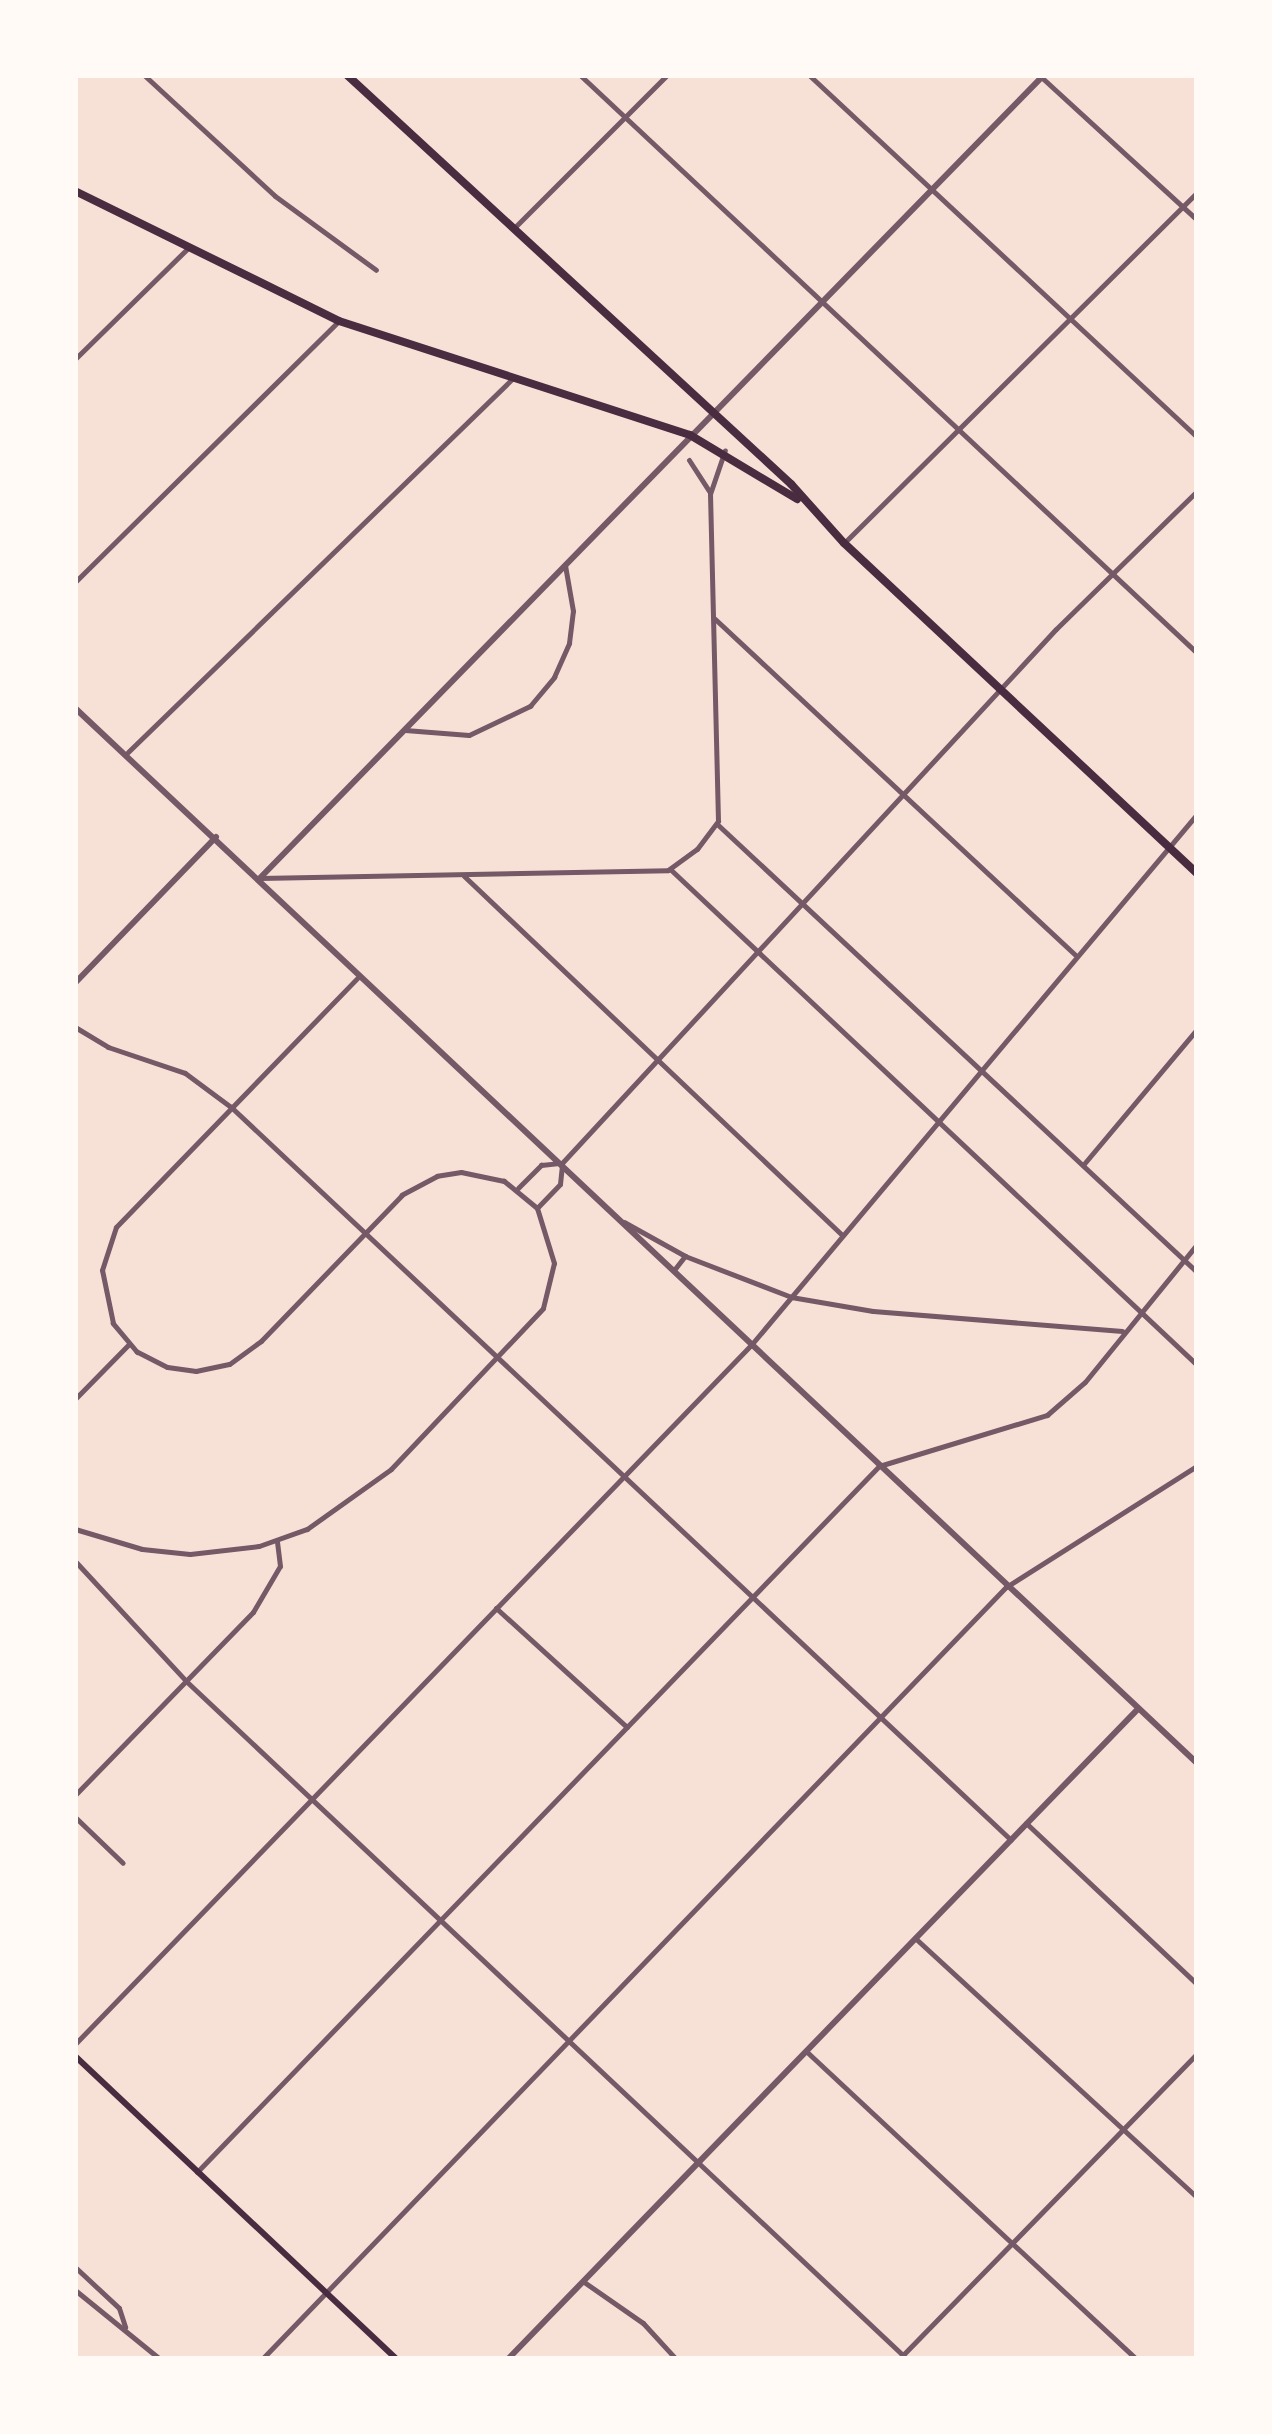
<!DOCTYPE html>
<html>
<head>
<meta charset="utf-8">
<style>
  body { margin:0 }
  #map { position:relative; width:1272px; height:2434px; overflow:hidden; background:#f7e1d7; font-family:Manrope,sans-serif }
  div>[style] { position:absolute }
  .minor>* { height:5px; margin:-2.5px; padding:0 2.5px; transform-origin:2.5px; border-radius:2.5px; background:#755966 }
  .tertiary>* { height:6px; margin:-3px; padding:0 3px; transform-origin:3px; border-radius:3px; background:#755966 }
  .secondary>* { height:6px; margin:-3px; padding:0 3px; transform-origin:3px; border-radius:3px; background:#4a2c40 }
  .trunk>* { height:8px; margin:-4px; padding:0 4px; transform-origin:4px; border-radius:4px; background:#4a2c40 }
  span { translate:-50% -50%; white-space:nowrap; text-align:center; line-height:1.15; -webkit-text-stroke:10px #fffaf5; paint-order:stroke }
  .frame { position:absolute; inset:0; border:78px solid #fffaf5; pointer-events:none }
</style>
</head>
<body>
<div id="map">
  <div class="minor">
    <div style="left:144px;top:75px;width:178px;rotate:42.7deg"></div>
    <div style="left:275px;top:196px;width:125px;rotate:36.2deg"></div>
    <div style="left:580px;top:75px;width:845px;rotate:43.13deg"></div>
    <div style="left:809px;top:75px;width:531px;rotate:43.01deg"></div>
    <div style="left:1039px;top:75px;width:214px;rotate:42.5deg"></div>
    <div style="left:514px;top:228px;width:216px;rotate:-45deg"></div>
    <div style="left:75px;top:359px;width:156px;rotate:-44.5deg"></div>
    <div style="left:689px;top:460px;width:37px;rotate:57deg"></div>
    <div style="left:844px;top:543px;width:498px;rotate:-44.8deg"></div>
    <div style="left:75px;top:582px;width:371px;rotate:-44.7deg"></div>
    <div style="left:715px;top:619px;width:492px;rotate:43deg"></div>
    <div style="left:405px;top:730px;width:64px;rotate:4.5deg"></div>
    <div style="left:469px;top:735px;width:68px;rotate:-25.4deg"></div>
    <div style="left:530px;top:706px;width:38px;rotate:-50deg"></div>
    <div style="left:554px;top:677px;width:37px;rotate:-66deg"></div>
    <div style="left:569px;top:643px;width:32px;rotate:-83deg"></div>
    <div style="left:573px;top:611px;width:47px;rotate:-99.9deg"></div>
    <div style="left:128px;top:752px;width:537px;rotate:-44.17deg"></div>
    <div style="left:717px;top:824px;width:657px;rotate:43.03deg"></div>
    <div style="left:670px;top:869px;width:724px;rotate:43.26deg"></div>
    <div style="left:464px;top:876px;width:521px;rotate:43.52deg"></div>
    <div style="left:260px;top:878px;width:408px;rotate:-1.1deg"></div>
    <div style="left:668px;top:870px;width:36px;rotate:-36deg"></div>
    <div style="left:697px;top:849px;width:35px;rotate:-53deg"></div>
    <div style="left:718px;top:821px;width:327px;rotate:-91.4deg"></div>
    <div style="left:710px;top:494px;width:46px;rotate:-71.2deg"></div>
    <div style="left:75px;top:1027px;width:39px;rotate:31deg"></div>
    <div style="left:108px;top:1047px;width:81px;rotate:18.7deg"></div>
    <div style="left:185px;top:1073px;width:57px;rotate:36.5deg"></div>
    <div style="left:231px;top:1107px;width:1070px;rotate:43.22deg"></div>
    <div style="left:562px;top:1163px;width:727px;rotate:-47.23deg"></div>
    <div style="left:1056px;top:629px;width:197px;rotate:-44.4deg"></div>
    <div style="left:1083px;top:1165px;width:177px;rotate:-50deg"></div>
    <div style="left:518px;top:1188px;width:33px;rotate:-45deg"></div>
    <div style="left:541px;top:1165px;width:18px;rotate:-6deg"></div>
    <div style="left:537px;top:1208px;width:33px;rotate:-46deg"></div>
    <div style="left:560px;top:1184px;width:18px;rotate:-84deg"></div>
    <div style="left:624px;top:1222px;width:70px;rotate:29.1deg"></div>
    <div style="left:685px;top:1256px;width:114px;rotate:21.1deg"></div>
    <div style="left:791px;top:1297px;width:83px;rotate:9.7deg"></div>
    <div style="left:873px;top:1311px;width:250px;rotate:4.6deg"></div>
    <div style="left:674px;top:1270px;width:18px;rotate:-52deg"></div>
    <div style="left:75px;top:1399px;width:76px;rotate:-45.5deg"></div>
    <div style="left:75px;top:1529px;width:70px;rotate:16.6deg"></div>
    <div style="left:142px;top:1549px;width:48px;rotate:5.9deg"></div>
    <div style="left:190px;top:1554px;width:69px;rotate:-6.6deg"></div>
    <div style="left:259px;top:1546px;width:51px;rotate:-19.5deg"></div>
    <div style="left:307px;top:1529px;width:103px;rotate:-35.5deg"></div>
    <div style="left:391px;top:1469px;width:221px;rotate:-46.6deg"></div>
    <div style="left:543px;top:1308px;width:46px;rotate:-76.3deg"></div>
    <div style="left:554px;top:1263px;width:58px;rotate:-107.2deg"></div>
    <div style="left:537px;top:1208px;width:43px;rotate:-140.7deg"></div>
    <div style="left:504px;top:1181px;width:44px;rotate:-168.2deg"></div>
    <div style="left:461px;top:1172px;width:24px;rotate:171deg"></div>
    <div style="left:437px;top:1176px;width:40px;rotate:152deg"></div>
    <div style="left:402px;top:1195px;width:203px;rotate:134deg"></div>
    <div style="left:261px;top:1341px;width:39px;rotate:144deg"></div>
    <div style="left:229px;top:1364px;width:34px;rotate:168deg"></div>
    <div style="left:196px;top:1371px;width:29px;rotate:-172deg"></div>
    <div style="left:167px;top:1367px;width:34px;rotate:-153deg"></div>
    <div style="left:137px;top:1352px;width:38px;rotate:-130deg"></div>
    <div style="left:113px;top:1323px;width:54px;rotate:-101.7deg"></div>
    <div style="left:102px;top:1270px;width:45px;rotate:-72deg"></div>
    <div style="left:116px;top:1227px;width:349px;rotate:-45.9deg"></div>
    <div style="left:75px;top:1561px;width:163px;rotate:47.2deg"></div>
    <div style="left:186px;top:1681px;width:990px;rotate:43.24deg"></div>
    <div style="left:496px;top:1608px;width:177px;rotate:42.3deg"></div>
    <div style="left:75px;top:1795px;width:255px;rotate:-45.8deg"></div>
    <div style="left:253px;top:1612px;width:53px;rotate:-59.6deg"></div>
    <div style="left:280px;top:1566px;width:25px;rotate:-97deg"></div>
    <div style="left:75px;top:1817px;width:66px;rotate:43.8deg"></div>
    <div style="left:1026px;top:1823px;width:235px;rotate:43.3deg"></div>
    <div style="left:915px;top:1938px;width:383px;rotate:42.6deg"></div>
    <div style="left:75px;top:2044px;width:972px;rotate:-45.96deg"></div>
    <div style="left:751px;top:1345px;width:693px;rotate:-49.97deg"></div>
    <div style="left:807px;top:2052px;width:450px;rotate:43deg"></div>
    <div style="left:197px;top:2172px;width:982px;rotate:-45.99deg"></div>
    <div style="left:879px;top:1466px;width:176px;rotate:-16.9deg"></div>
    <div style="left:1047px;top:1415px;width:50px;rotate:-41deg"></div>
    <div style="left:1085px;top:1382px;width:178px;rotate:-50.9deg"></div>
    <div style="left:75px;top:2267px;width:60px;rotate:43deg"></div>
    <div style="left:119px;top:2308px;width:20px;rotate:72deg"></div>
    <div style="left:584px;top:2282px;width:72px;rotate:34.8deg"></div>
    <div style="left:643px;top:2323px;width:49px;rotate:47.5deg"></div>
    <div style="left:75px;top:2290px;width:109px;rotate:39.1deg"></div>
    <div style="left:262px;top:2359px;width:1072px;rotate:-46.06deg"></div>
    <div style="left:1006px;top:1587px;width:226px;rotate:-32.4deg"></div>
    <div style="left:899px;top:2359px;width:426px;rotate:-45.7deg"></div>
  </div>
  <div class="tertiary">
    <div style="left:75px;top:708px;width:1540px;rotate:43.24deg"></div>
    <div style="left:260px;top:878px;width:1122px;rotate:-45.69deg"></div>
    <div style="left:75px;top:983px;width:203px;rotate:-46deg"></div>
    <div style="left:508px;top:2359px;width:905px;rotate:-45.9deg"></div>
  </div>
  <div class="secondary">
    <div style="left:75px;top:2056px;width:441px;rotate:43.3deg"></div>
  </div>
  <div class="trunk">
    <div style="left:347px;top:75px;width:604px;rotate:42.65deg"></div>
    <div style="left:791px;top:484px;width:79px;rotate:48.1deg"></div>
    <div style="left:844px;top:543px;width:483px;rotate:43.1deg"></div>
    <div style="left:75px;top:191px;width:294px;rotate:26.2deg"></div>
    <div style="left:339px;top:321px;width:369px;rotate:18deg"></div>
    <div style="left:690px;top:435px;width:125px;rotate:30.9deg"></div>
  </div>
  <div class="frame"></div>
</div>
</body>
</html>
